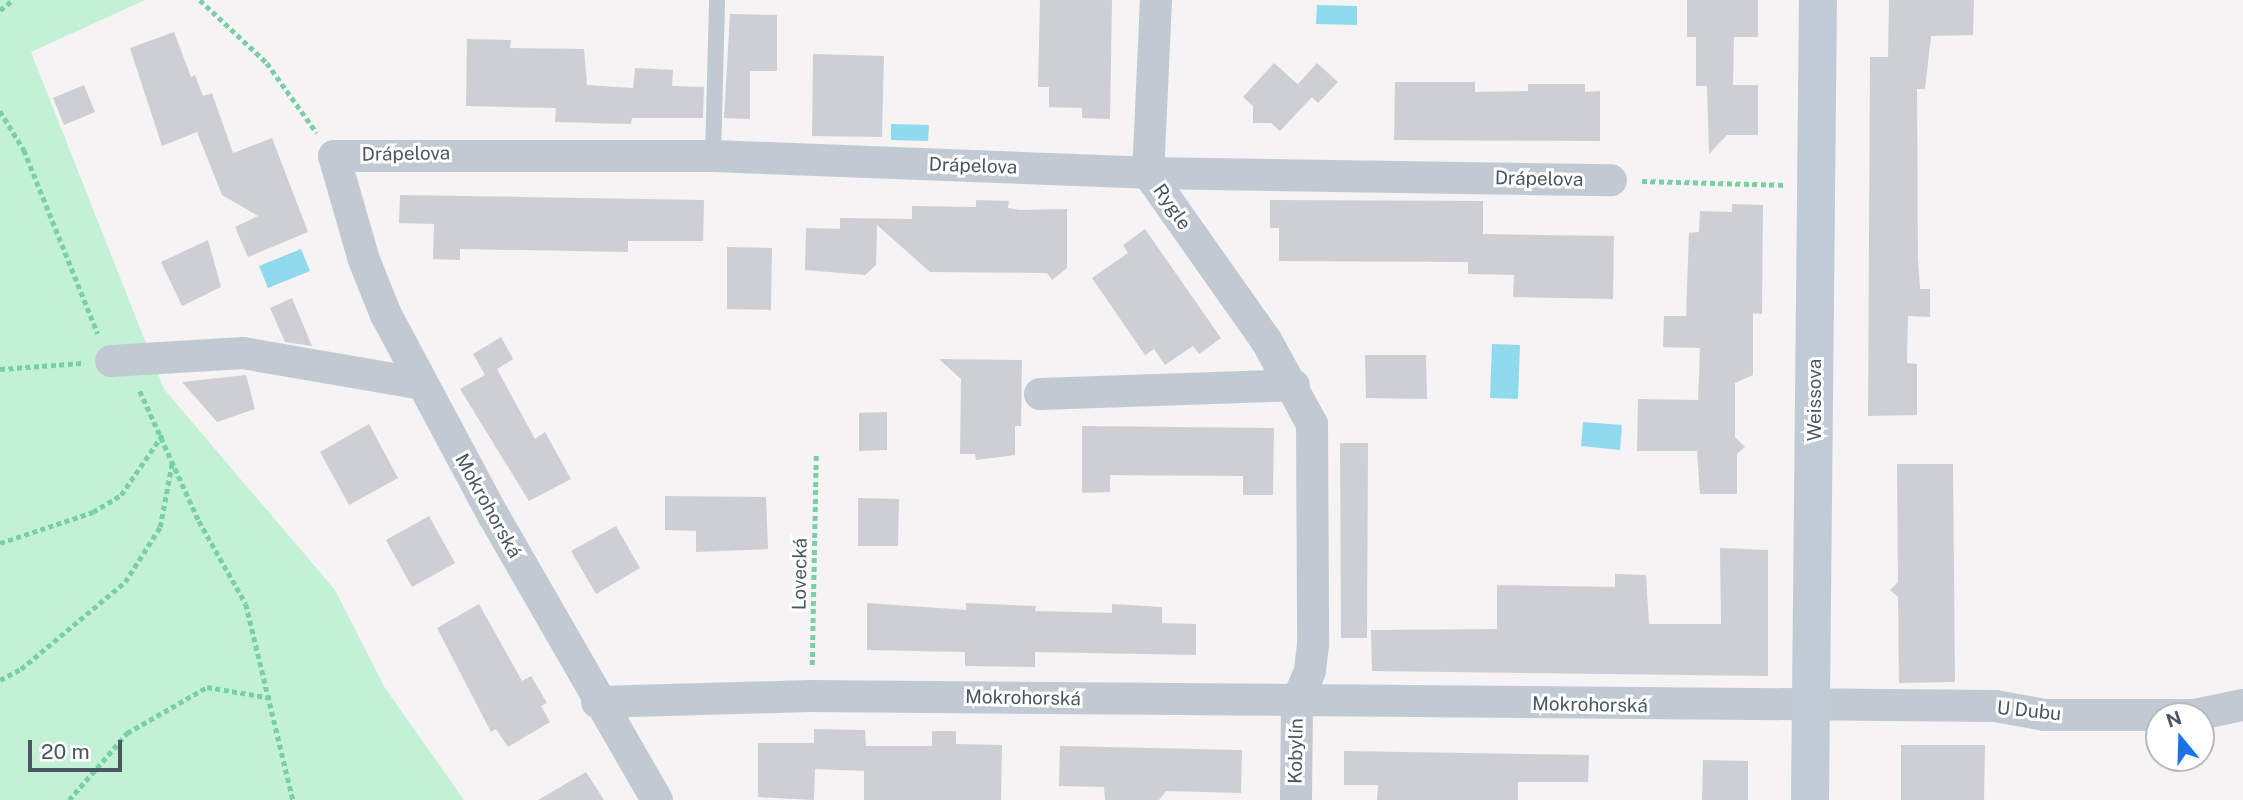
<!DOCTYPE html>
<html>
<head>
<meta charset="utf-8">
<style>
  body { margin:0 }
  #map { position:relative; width:2243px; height:800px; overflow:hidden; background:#f5f3f3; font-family:"Public Sans",sans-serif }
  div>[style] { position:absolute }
  .green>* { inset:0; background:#c3f1d5 }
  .water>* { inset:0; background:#90daee }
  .building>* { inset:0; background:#cdcfd5 }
  .path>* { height:4.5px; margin-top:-2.25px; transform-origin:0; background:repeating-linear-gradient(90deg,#7ad0a6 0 5px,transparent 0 8.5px) }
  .lane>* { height:16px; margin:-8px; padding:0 8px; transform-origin:8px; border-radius:8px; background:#c1cad2 }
  .street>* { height:32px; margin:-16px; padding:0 16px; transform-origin:16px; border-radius:16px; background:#c1cad2 }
  .secondary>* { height:38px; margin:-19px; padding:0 19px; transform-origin:19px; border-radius:19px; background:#c1cbd6 }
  span { translate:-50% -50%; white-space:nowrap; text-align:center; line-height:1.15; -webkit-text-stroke:6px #fff; paint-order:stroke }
  .street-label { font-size:19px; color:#4a5661 }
  .north { position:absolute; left:2145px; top:702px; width:70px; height:70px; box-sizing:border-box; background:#fff; border:2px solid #b7bbc0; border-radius:50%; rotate:341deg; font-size:19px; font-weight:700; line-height:28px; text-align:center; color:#4a5661 }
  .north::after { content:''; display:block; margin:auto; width:24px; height:32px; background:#1a73e8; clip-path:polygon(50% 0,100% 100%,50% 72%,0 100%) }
  .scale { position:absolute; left:28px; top:740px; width:94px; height:32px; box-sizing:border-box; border:4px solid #4a5661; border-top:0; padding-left:9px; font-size:21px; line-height:24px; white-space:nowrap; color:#4a5661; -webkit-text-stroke:5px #fff; paint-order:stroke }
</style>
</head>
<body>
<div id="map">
  <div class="green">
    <div style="clip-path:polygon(0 0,145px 0,31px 52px,164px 389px,335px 590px,385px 688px,464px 800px,0 800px)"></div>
  </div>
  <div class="water">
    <div style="clip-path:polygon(1317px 5px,1357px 6px,1357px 25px,1316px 24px)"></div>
    <div style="clip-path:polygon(891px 124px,929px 125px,928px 141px,891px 140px)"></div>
    <div style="clip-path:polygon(301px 249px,310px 271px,268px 288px,259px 266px)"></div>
    <div style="clip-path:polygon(1492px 344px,1520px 345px,1518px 399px,1490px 398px)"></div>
    <div style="clip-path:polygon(1583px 422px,1622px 425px,1620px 450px,1581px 446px)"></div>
  </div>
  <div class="building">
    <div style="clip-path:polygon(1040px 0,1112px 0,1110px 119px,1082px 118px,1082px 108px,1049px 107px,1049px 87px,1038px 87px)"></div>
    <div style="clip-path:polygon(1687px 0,1758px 0,1758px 37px,1734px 37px,1733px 85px,1758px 85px,1758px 135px,1727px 135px,1709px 154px,1707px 86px,1696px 86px,1696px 37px,1687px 37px)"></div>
    <div style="clip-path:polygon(1889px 0,1974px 0,1973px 35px,1931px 36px,1925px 89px,1917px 89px,1918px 259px,1920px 289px,1930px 289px,1930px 317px,1908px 316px,1907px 363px,1917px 364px,1917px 415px,1868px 416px,1870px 57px,1888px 57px)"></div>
    <div style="clip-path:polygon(730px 14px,777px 15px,777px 71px,750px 71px,750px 119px,724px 118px)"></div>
    <div style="clip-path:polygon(174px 32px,191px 77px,195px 75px,203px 96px,212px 93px,233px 153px,272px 138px,308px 232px,248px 257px,235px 227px,258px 216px,222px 195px,197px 132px,162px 146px,130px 48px)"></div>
    <div style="clip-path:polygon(467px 39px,511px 40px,510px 48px,584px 49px,587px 85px,633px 88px,635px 68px,673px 70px,672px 86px,704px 87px,703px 118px,632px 118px,631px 124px,555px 122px,556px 108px,466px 106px)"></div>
    <div style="clip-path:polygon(813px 54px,884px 56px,882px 137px,812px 136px)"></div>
    <div style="clip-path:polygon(1274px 63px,1303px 89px,1298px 84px,1317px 63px,1338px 82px,1318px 103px,1312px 97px,1280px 131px,1271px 123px,1253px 123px,1253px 106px,1243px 97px)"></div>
    <div style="clip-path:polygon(1395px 82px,1475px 82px,1475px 92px,1528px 91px,1528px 84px,1585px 84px,1585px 92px,1600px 91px,1600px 141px,1394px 140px)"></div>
    <div style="clip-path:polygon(84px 85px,95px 112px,64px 125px,53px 98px)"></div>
    <div style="clip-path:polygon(400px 195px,704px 200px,703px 241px,628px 241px,628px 252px,460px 249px,460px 260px,433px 259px,434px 224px,399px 223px)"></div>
    <div style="clip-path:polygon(976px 200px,1009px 201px,1008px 208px,1020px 210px,1067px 209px,1067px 268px,1052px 280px,1047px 273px,930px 272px,877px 225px,876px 265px,865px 275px,805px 270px,806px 228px,840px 229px,840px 218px,912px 219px,912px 206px,976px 207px)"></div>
    <div style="clip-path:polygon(1270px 200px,1483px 201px,1483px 234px,1614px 236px,1613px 299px,1513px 297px,1514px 275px,1468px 274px,1468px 262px,1279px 261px,1279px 228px,1270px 228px)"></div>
    <div style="clip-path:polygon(1732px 204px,1763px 205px,1762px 314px,1753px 313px,1753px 375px,1735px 383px,1735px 437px,1745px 447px,1737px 454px,1737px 494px,1700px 494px,1697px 451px,1637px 451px,1638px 399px,1698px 400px,1700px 348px,1663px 347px,1664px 316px,1686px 316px,1689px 233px,1699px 232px,1700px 211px,1732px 212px)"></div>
    <div style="clip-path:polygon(1145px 229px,1221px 338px,1199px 354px,1193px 346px,1165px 365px,1154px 349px,1145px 355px,1092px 278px,1128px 253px,1123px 245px)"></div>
    <div style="clip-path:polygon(208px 240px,221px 287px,182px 306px,161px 262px)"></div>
    <div style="clip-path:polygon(727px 247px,772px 248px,771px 310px,727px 309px)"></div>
    <div style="clip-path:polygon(292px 298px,312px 346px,285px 342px,270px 308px)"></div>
    <div style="clip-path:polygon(501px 337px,513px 359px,497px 369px,535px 439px,545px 432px,571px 479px,529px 501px,460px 389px,485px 375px,473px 354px)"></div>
    <div style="clip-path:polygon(1365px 355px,1426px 355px,1427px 399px,1366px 398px)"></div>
    <div style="clip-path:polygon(939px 359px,1022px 360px,1021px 426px,1015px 426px,1015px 455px,976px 460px,975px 454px,960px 454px,961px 379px)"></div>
    <div style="clip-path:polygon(246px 375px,255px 409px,217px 422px,182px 382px)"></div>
    <div style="clip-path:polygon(887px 412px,887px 450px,859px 451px,859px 413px)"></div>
    <div style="clip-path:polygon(369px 424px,398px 478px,349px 505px,320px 452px)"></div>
    <div style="clip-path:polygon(1082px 426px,1274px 428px,1273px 495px,1243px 495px,1243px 476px,1110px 475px,1110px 492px,1082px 493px)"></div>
    <div style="clip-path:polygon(1340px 443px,1368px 443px,1367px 638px,1341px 638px)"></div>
    <div style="clip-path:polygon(1897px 464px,1953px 464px,1955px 682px,1899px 683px,1898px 597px,1890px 590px,1898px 582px)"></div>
    <div style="clip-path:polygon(665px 496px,766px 497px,768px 549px,696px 552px,696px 531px,665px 530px)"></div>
    <div style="clip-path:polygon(858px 498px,899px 499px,898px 546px,858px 546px)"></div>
    <div style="clip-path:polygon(429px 516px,455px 563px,412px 587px,386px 540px)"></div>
    <div style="clip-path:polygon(616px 526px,640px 568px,596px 594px,571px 551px)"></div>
    <div style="clip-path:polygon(1720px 548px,1768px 550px,1768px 676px,1372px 671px,1371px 630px,1497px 629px,1497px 585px,1615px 587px,1615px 574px,1646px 575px,1649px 624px,1721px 624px)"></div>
    <div style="clip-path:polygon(867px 603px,966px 610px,966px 603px,1036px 606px,1035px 611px,1112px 613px,1112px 604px,1162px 607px,1162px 623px,1196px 624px,1196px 655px,1035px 652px,1035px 667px,965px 666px,965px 652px,867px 650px)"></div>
    <div style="clip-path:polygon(479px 604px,522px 681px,531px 676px,547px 703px,541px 706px,550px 722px,508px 747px,496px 729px,491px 732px,437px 628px)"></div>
    <div style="clip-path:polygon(814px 729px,865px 730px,866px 746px,932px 746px,932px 731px,956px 731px,956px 744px,1002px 745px,1001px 800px,864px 800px,864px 771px,815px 769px,814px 800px,758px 797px,758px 743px,814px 743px)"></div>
    <div style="clip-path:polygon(1901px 745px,1985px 745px,1984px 800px,1901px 800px)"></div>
    <div style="clip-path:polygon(1060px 746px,1242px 750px,1241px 793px,1166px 791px,1159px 800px,1105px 800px,1104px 787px,1059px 786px)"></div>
    <div style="clip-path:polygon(1344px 751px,1589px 755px,1588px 782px,1518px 782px,1518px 800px,1377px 800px,1378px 785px,1344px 785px)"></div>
    <div style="clip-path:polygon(1703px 760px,1748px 761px,1748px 800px,1702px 800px)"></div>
    <div style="clip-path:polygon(586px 772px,604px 800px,538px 800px)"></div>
  </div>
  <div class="path">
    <div style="left:200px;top:0;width:92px;rotate:43.2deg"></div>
    <div style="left:267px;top:63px;width:86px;rotate:54.5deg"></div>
    <div style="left:0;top:10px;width:16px;rotate:-38deg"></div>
    <div style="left:0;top:111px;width:46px;rotate:58.4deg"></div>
    <div style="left:24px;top:150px;width:198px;rotate:68.1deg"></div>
    <div style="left:1642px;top:181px;width:142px;rotate:1.6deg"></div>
    <div style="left:0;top:369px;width:82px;rotate:-4.2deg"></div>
    <div style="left:140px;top:391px;width:143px;rotate:65.6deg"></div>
    <div style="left:199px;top:521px;width:95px;rotate:60.5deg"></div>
    <div style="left:246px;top:604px;width:202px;rotate:76.5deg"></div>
    <div style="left:0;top:543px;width:98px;rotate:-18.4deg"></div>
    <div style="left:93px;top:512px;width:33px;rotate:-31deg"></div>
    <div style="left:121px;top:495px;width:74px;rotate:-55.5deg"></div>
    <div style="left:812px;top:665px;width:212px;rotate:-88.9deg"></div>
    <div style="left:0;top:680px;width:24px;rotate:-28deg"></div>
    <div style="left:21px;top:669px;width:136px;rotate:-39.9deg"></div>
    <div style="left:125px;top:582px;width:65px;rotate:-57.5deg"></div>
    <div style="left:160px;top:527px;width:65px;rotate:-79.4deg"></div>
    <div style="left:69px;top:800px;width:89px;rotate:-49.1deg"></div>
    <div style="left:127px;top:733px;width:92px;rotate:-29.9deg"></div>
    <div style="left:207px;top:687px;width:66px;rotate:9.6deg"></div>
  </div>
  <div class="lane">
    <div style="left:713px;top:156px;width:156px;rotate:-88.5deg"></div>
  </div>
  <div class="street">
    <div style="left:1156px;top:0;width:173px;rotate:92.6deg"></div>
    <div style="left:1148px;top:173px;width:204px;rotate:54.8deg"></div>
    <div style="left:1266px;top:340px;width:96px;rotate:61.3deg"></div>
    <div style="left:1312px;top:424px;width:221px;rotate:89.7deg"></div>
    <div style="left:1313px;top:645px;width:26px;rotate:97deg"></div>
    <div style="left:1310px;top:671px;width:34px;rotate:113deg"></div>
    <div style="left:1297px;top:702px;width:98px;rotate:90.6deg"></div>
    <div style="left:111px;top:361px;width:132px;rotate:-3.5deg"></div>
    <div style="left:243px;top:353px;width:182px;rotate:9.8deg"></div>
    <div style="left:1040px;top:394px;width:254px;rotate:-2deg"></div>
    <div style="left:597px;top:702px;width:213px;rotate:-1.6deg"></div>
    <div style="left:810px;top:696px;width:1185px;rotate:0.48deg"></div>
    <div style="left:1995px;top:706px;width:51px;rotate:10.2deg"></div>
    <div style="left:2045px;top:715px;width:150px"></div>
    <div style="left:2195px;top:715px;width:49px;rotate:-11.8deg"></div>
    <div style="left:657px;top:800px;width:327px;rotate:-119.9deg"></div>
    <div style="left:494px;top:517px;width:229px;rotate:-118.1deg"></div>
    <div style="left:386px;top:315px;width:59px;rotate:-111.8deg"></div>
    <div style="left:364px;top:260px;width:108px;rotate:-106.1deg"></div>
    <div style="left:334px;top:156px;width:379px"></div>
    <div style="left:713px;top:156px;width:435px;rotate:2.2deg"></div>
    <div style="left:1148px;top:173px;width:463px;rotate:0.9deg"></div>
  </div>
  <div class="secondary">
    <div style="left:1810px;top:800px;width:800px;rotate:-89.43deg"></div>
  </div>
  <div class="street-label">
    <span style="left:406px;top:154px;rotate:-1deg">Drápelova</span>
    <span style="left:973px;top:166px;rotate:2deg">Drápelova</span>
    <span style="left:1539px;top:179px;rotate:1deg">Drápelova</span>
    <span style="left:1172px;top:207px;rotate:55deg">Rygle</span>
    <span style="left:1815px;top:400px;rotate:-90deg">Weissova</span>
    <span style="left:488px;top:506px;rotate:61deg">Mokrohorská</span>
    <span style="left:800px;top:574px;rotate:-89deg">Lovecká</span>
    <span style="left:1023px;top:698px;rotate:1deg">Mokrohorská</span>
    <span style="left:1590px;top:705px;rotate:1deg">Mokrohorská</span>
    <span style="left:2029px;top:711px;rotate:6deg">U Dubu</span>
    <span style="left:1296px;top:751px;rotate:-89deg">Kobylín</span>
  </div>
  <div class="north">N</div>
  <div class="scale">20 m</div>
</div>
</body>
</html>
